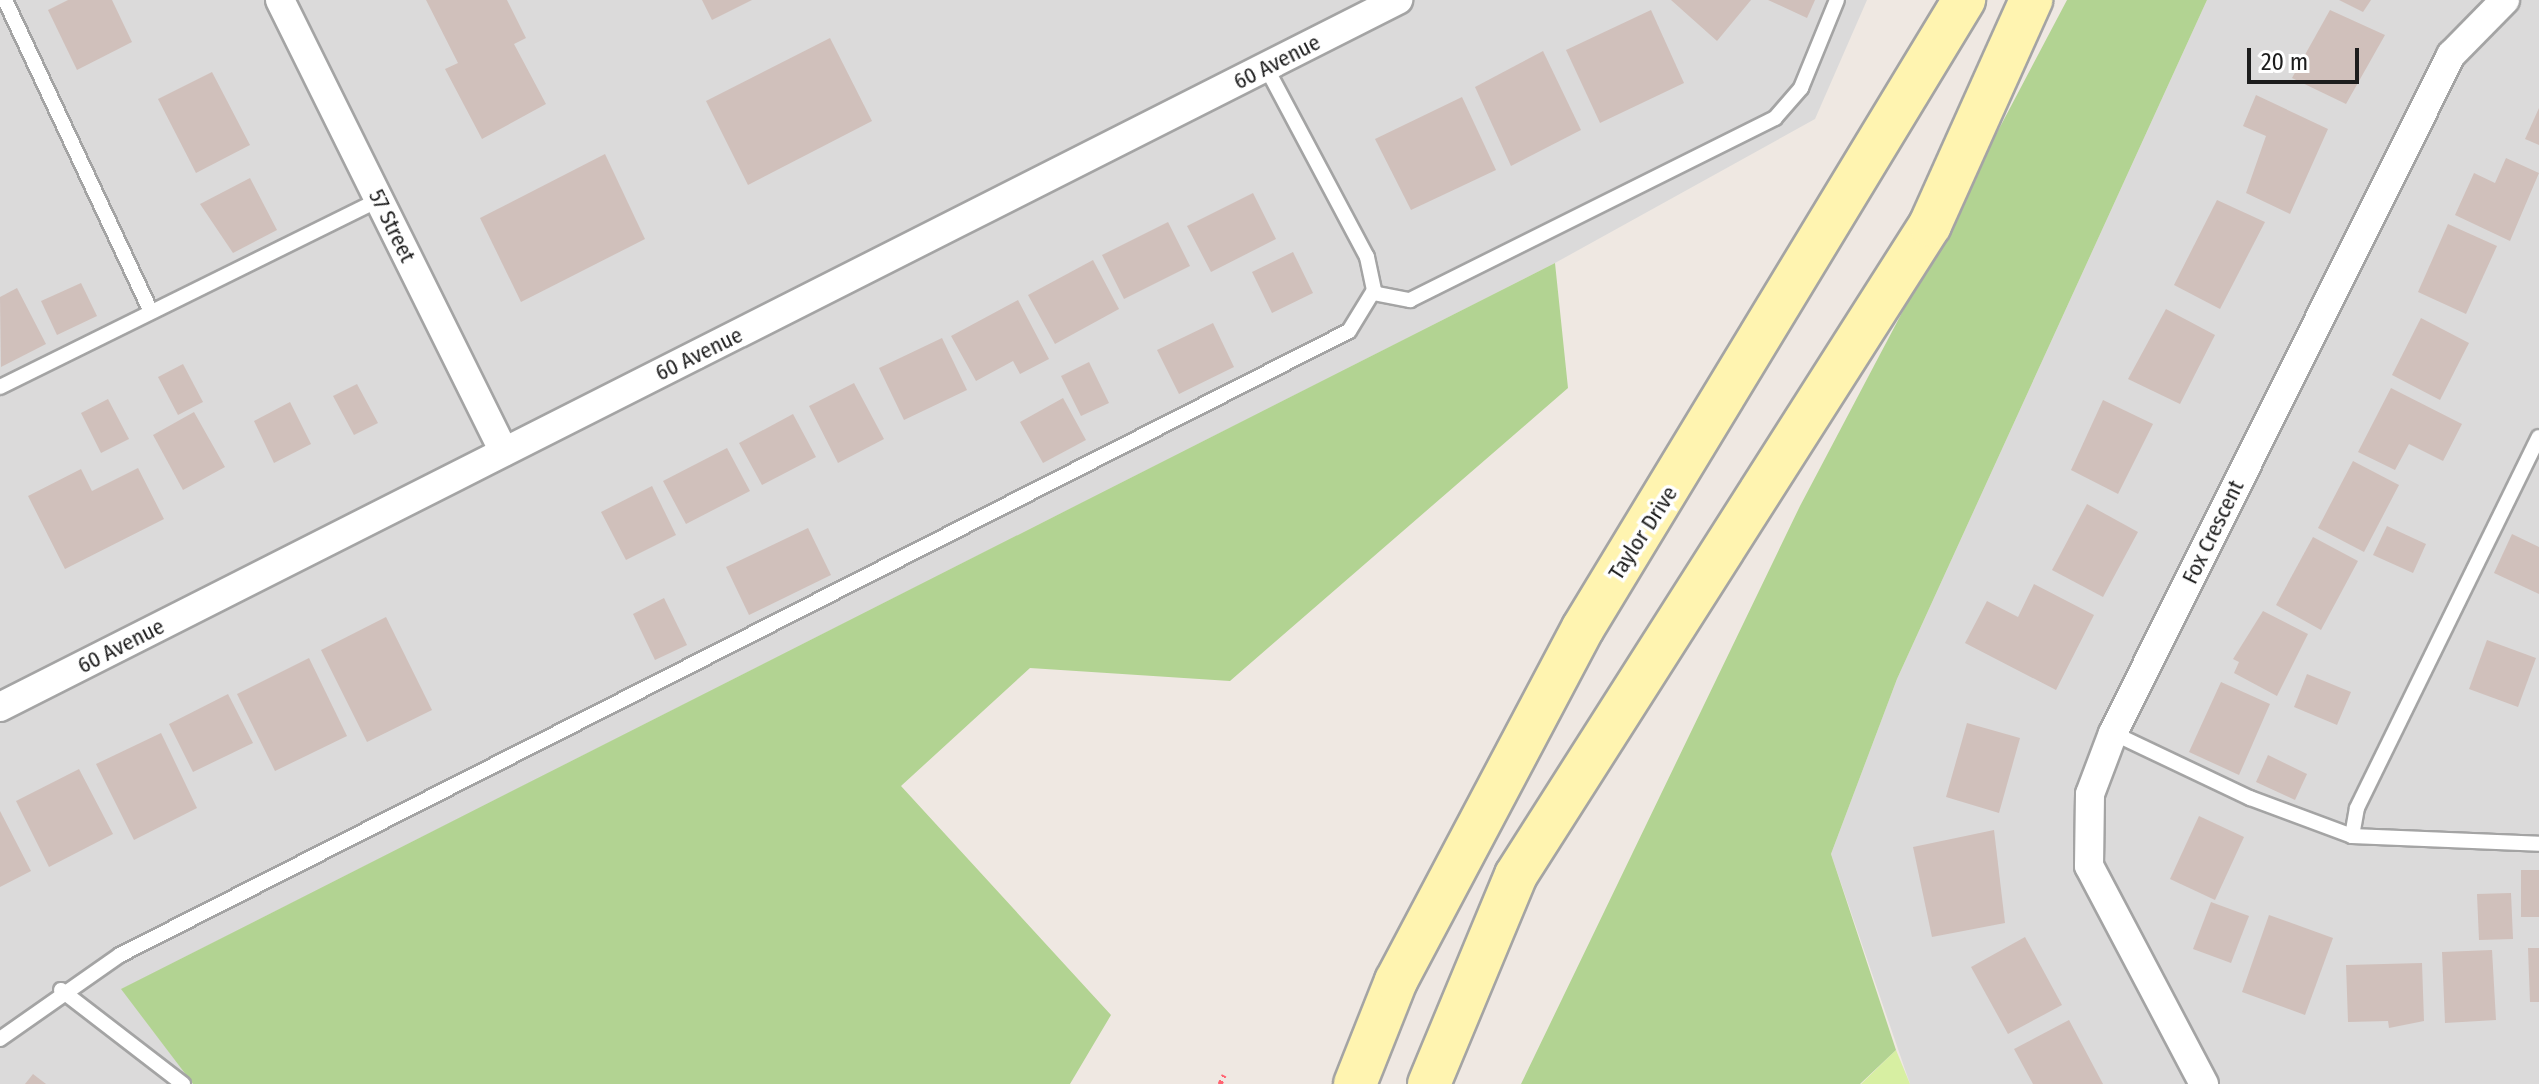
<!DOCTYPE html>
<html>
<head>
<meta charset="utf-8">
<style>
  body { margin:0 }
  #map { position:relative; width:2539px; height:1084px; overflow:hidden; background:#efe8e2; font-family:"Fira Sans Condensed",sans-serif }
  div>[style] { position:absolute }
  .residential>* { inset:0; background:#dbdada }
  .grass>* { inset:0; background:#d7efa2 }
  .forest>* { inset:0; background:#b2d392 }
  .building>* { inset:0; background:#d0c0bb }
  .path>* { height:5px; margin-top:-2.5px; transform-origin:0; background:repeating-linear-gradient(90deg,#ff6371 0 4px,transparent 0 8px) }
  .roads { filter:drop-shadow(2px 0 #a4a4a4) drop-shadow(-2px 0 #a4a4a4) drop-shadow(0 2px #a4a4a4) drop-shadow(0 -2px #a4a4a4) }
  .service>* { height:14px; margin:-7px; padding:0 7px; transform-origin:7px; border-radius:7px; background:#fff }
  .minor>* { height:28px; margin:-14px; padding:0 14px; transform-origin:14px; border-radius:14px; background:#fff }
  .secondary>* { height:42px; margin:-21px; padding:0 21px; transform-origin:21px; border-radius:21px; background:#fff4b0 }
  span { translate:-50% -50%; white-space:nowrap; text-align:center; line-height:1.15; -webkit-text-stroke:7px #fff; paint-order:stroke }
  .street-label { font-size:22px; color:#1d1d1d }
  .scale { position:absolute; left:2247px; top:48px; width:112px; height:36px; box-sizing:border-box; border:4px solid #1d1d1d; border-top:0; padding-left:10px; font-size:24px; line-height:28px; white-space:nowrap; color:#1d1d1d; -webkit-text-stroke:6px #fff; paint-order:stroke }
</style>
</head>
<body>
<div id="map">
  <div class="residential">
    <div style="clip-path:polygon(0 0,1867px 0,1815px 119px,1555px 263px,122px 989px,193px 1084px,0 1084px)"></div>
    <div style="clip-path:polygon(2207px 0,2539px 0,2539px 1084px,1910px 1084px,1831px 854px,1897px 679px)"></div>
  </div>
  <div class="grass">
    <div style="clip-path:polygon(1896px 1050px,1910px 1084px,1860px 1084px,1861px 1084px)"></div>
  </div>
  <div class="forest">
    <div style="clip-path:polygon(2067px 0,2207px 0,1897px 679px,1831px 854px,1896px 1050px,1860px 1084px,1521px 1084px,1800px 506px)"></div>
    <div style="clip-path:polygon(1555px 263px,1568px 388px,1230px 681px,1030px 668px,901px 786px,1111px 1015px,1070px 1084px,193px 1084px,121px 989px)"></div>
  </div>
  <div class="building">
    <div style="clip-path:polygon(68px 0,112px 0,132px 42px,77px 70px,48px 10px)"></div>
    <div style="clip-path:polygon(426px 0,507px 0,526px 38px,514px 44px,546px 104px,482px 139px,445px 69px,458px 63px)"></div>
    <div style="clip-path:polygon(702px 0,752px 0,712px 20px)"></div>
    <div style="clip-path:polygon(1671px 0,1751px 0,1717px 41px)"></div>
    <div style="clip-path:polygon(1768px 0,1815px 0,1807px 18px)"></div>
    <div style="clip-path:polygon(2339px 0,2371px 0,2363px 12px)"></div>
    <div style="clip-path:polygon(1651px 10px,1684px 83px,1600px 123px,1566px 50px)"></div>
    <div style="clip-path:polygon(2330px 10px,2385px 35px,2346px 104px,2292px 78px)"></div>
    <div style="clip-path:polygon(830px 38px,872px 121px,748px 185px,706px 101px)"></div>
    <div style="clip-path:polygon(1543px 51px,1581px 130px,1511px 166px,1475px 87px)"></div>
    <div style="clip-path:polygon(212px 72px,250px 145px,196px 173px,158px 99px)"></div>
    <div style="clip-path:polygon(2256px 95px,2328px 129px,2290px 214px,2246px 193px,2266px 136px,2243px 126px)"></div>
    <div style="clip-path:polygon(1462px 97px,1496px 170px,1411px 210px,1375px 139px)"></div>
    <div style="clip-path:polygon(2539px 108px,2539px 145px,2525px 139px)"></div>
    <div style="clip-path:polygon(605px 154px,645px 239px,521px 302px,480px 218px)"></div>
    <div style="clip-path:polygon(2506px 158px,2539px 173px,2510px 241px,2455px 215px,2474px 173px,2495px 183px)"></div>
    <div style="clip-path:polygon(250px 178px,277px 230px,233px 253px,200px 204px)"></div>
    <div style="clip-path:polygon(1253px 193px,1276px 239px,1211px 272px,1187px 226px)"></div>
    <div style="clip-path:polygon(2217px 200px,2265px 222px,2220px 309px,2174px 285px)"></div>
    <div style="clip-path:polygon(1168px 222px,1190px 266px,1124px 299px,1102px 255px)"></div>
    <div style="clip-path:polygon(2448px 224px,2497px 246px,2466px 314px,2418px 292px)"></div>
    <div style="clip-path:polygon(1293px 252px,1313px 293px,1272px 313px,1252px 272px)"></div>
    <div style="clip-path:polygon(1093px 260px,1119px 309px,1055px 344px,1028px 295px)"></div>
    <div style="clip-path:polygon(81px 283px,97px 316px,57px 335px,41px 301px)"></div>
    <div style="clip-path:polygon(17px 288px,46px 344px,1px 367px,0 297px)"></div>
    <div style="clip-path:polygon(1018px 300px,1049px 359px,1020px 374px,1013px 361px,976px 381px,951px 336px)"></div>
    <div style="clip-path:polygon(2166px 309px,2215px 335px,2180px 404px,2128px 379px)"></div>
    <div style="clip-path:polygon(2421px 318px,2469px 343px,2440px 400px,2392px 375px)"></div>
    <div style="clip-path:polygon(1213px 323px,1234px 367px,1179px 394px,1157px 350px)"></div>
    <div style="clip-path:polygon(942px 338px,967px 390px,904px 420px,879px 368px)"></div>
    <div style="clip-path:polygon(1089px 362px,1109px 403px,1081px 416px,1061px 376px)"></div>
    <div style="clip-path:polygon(183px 364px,203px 402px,178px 415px,158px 377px)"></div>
    <div style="clip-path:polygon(854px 383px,884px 439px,838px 463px,809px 406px)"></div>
    <div style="clip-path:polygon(357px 384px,378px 423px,354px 435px,333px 396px)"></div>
    <div style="clip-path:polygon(2391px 388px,2462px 424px,2443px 461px,2409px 444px,2395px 470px,2358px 452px)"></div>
    <div style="clip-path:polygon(1063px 398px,1086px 440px,1043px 463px,1020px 422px)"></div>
    <div style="clip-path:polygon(108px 399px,129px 439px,101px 453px,81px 413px)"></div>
    <div style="clip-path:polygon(2103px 400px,2153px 424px,2118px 494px,2071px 470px)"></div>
    <div style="clip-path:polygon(290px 402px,311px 444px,274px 463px,254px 421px)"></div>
    <div style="clip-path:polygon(194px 412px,225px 467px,183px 490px,153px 435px)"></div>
    <div style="clip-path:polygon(793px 414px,816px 457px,762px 485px,739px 443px)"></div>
    <div style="clip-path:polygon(727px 448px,750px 491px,686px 524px,663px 481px)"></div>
    <div style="clip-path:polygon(2353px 461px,2399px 485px,2364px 552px,2318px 528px)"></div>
    <div style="clip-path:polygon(138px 468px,164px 519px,65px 569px,28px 496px,81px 469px,92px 491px)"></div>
    <div style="clip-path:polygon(652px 486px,676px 535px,626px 560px,601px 512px)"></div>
    <div style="clip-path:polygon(2087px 504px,2138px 532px,2103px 597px,2052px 570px)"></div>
    <div style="clip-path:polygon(2387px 526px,2426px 544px,2413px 573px,2373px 555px)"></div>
    <div style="clip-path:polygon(808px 528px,831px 575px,749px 615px,726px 567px)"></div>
    <div style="clip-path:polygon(2512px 534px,2539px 547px,2539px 594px,2494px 573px)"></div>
    <div style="clip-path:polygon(2313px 537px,2358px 561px,2321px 630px,2276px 605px)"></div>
    <div style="clip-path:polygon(2034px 584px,2094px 615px,2056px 690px,1965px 643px,1987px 601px,2018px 617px)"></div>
    <div style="clip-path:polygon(664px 598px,687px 645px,655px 660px,633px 614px)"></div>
    <div style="clip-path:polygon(2263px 611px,2308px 634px,2277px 696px,2234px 673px,2239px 662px,2233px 659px)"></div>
    <div style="clip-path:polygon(386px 617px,432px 710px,367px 742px,321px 650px)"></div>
    <div style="clip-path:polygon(2487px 640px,2536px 658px,2518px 707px,2469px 689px)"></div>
    <div style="clip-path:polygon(309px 658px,347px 736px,275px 771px,237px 694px)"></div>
    <div style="clip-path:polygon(2307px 674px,2351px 692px,2337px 725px,2294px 707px)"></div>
    <div style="clip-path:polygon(2221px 682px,2270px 704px,2239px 775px,2189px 752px)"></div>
    <div style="clip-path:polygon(228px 694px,253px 743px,193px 772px,169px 724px)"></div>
    <div style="clip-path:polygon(1967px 723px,2020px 738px,1999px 813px,1946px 797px)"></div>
    <div style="clip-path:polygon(161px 733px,197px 808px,134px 840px,96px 764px)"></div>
    <div style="clip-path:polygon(2268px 755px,2307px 774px,2295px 800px,2256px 782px)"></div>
    <div style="clip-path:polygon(79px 769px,113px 834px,49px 867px,16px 801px)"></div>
    <div style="clip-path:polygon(0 811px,31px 871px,0 887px)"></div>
    <div style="clip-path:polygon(2199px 816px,2244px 837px,2215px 900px,2170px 879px)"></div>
    <div style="clip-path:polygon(1994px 830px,2005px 923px,1932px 937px,1913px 847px)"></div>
    <div style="clip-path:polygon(2521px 870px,2539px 870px,2539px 917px,2521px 917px)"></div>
    <div style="clip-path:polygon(2511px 893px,2513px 939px,2479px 940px,2477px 894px)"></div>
    <div style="clip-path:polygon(2211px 902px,2249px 916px,2231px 963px,2193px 949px)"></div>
    <div style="clip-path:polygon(2269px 915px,2333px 938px,2305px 1015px,2242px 992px)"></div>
    <div style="clip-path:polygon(2025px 937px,2062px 1005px,2008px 1034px,1971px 967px)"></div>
    <div style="clip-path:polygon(2528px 948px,2539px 948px,2539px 1002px,2530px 1002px)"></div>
    <div style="clip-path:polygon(2492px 950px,2496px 1020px,2445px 1023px,2442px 952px)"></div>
    <div style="clip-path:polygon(2422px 963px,2424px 1021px,2389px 1028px,2388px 1021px,2348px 1022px,2346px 965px)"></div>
    <div style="clip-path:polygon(2069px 1020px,2103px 1084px,2033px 1084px,2014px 1049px)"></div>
    <div style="clip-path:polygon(33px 1074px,46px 1084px,25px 1084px)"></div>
  </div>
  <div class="path">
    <div style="left:1220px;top:1084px;width:10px;rotate:-66deg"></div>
  </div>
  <div class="roads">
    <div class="service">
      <div style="left:5px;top:0;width:342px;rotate:64.9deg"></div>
      <div style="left:1373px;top:293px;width:38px;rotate:11deg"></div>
      <div style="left:1410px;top:300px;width:408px;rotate:-26.5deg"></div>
      <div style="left:1775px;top:118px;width:40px;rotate:-49deg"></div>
      <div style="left:1801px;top:88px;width:95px;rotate:-67.8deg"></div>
      <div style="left:0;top:387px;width:423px;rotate:-26.3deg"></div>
      <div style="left:2113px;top:733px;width:152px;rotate:25.4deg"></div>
      <div style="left:2250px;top:798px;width:109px;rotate:20.4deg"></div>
      <div style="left:2352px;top:836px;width:187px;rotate:2.4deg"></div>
      <div style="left:2352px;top:836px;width:28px;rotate:-80deg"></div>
      <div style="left:2357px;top:808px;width:413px;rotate:-63.9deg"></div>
      <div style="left:61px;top:990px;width:154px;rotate:37.6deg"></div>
      <div style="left:0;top:1039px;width:146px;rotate:-35deg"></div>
      <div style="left:120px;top:955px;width:1378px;rotate:-26.92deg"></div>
      <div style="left:1349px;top:331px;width:48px;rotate:-58.6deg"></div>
      <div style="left:1374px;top:290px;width:34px;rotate:-102deg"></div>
      <div style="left:1367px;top:257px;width:215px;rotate:-118deg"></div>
    </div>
    <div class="minor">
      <div style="left:280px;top:0;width:504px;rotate:63.64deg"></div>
      <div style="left:0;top:707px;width:1567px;rotate:-26.83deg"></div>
      <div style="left:2204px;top:1084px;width:246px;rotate:-117.8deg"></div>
      <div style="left:2089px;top:866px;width:72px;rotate:-89.2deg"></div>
      <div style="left:2090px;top:794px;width:65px;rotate:-69.3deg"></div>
      <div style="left:2113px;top:733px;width:758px;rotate:-63.5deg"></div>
      <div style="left:2451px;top:55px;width:77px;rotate:-45.5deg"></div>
    </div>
    <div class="secondary">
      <div style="left:1355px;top:1084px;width:111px;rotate:-68.3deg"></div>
      <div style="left:1396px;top:981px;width:399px;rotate:-62.1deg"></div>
      <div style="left:1583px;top:628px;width:735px;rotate:-58.76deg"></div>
      <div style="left:1429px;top:1084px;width:226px;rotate:-67.4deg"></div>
      <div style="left:1516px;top:875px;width:771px;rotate:-57.51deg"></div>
      <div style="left:1930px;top:225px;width:247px;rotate:-65.8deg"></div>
    </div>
  </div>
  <div class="street-label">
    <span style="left:1277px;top:62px;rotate:-27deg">60 Avenue</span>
    <span style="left:392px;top:226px;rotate:64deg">57 Street</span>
    <span style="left:699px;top:354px;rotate:-26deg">60 Avenue</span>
    <span style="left:2213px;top:532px;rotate:-64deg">Fox Crescent</span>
    <span style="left:1643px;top:533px;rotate:-57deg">Taylor Drive</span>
    <span style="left:121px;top:646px;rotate:-27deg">60 Avenue</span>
  </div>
  <div class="scale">20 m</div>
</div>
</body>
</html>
